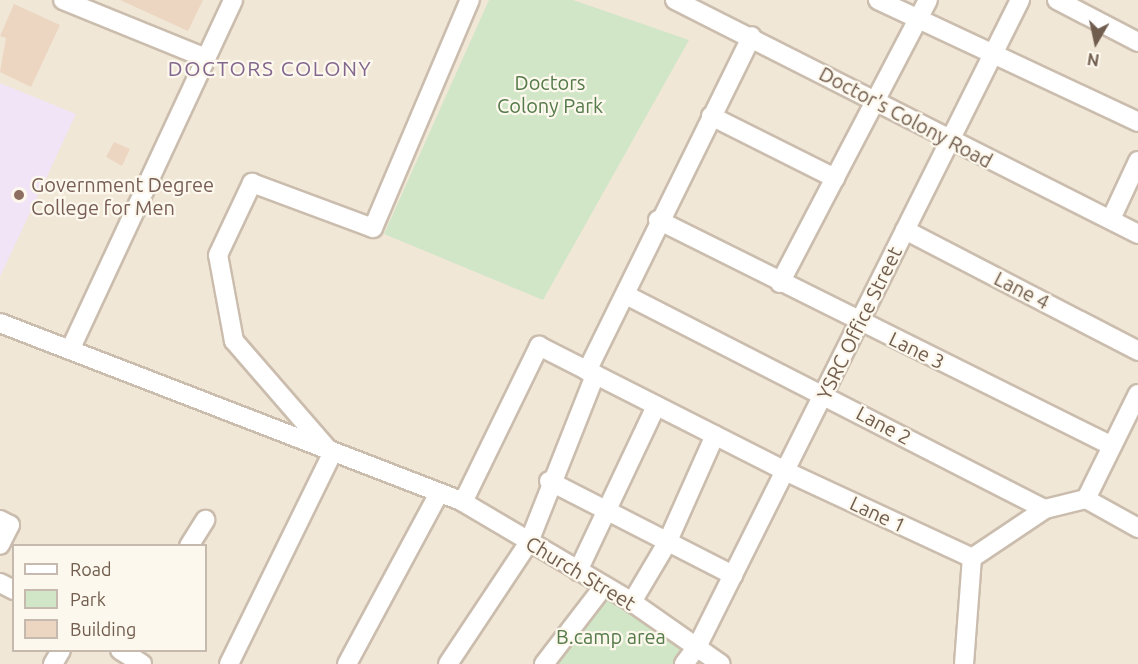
<!DOCTYPE html>
<html>
<head>
<meta charset="utf-8">
<style>
  body { margin:0 }
  #map { position:relative; width:1138px; height:664px; overflow:hidden; background:#faf4e7; font-family:Ubuntu,sans-serif }
  div>[style] { position:absolute }
  .residential>* { inset:0; background:#f1e7d6 }
  .education>* { inset:0; background:#f1e4f6 }
  .green>* { inset:0; background:#d1e6c7 }
  .building>* { inset:0; background:#ecd6c2 }
  .roads { filter:drop-shadow(2px 0 #cbbdae) drop-shadow(-2px 0 #cbbdae) drop-shadow(0 2px #cbbdae) drop-shadow(0 -2px #cbbdae) }
  .minor>* { height:18px; margin:-9px; padding:0 9px; transform-origin:9px; border-radius:9px; background:#fff }
  .dots>* { width:16px; height:16px; translate:-50% -50%; box-sizing:border-box; border:3px solid #fdf8ed; border-radius:50% }
  span { translate:-50% -50%; white-space:nowrap; text-align:center; line-height:1.15; -webkit-text-stroke:4.5px #fdf8ed; paint-order:stroke }
  .park-label { font-size:20px; color:#557b4b }
  .street-label { font-size:20px; color:#715d4e }
  .education-label { font-size:20px; color:#785e54 }
  .left { translate:0 -50%; text-align:left }
  .neighbourhood-label { font-size:21px; color:#83668d; letter-spacing:1.5px }
  .legend { position:absolute; left:12px; top:544px; width:195px; height:108px; box-sizing:border-box; background:#fdf8ed; border:2px solid #c5baad; margin:0; padding:8px 10px; list-style:none; font-size:18px; color:#715d4e }
  .legend li { display:flex; align-items:center; gap:12px; height:30px }
  .legend b { width:30px; border:2px solid #c5baad }
  .north { position:absolute; left:1066px; top:12px; width:60px; height:60px; -webkit-text-stroke:4px #fdf8ed; paint-order:stroke; rotate:189deg; font-size:16px; font-weight:700; line-height:24px; text-align:center; color:#715d4e }
  .north::after { content:''; display:block; margin:auto; width:21px; height:27px; background:#715d4e; clip-path:polygon(50% 0,100% 100%,50% 72%,0 100%) }
</style>
</head>
<body>
<div id="map">
  <div class="residential">
    <div style="clip-path:polygon(evenodd,0 0,1138px 0,1138px 664px,0 664px,0 0,14px 546px,206px 546px,206px 650px,14px 650px,14px 546px)"></div>
  </div>
  <div class="education">
    <div style="clip-path:polygon(0 83px,76px 114px,0 277px)"></div>
  </div>
  <div class="green">
    <div style="clip-path:polygon(489px 0,573px 0,689px 40px,543px 300px,384px 234px)"></div>
    <div style="clip-path:polygon(604px 596px,701px 664px,555px 664px)"></div>
  </div>
  <div class="building">
    <div style="clip-path:polygon(120px 0,203px 0,188px 31px)"></div>
    <div style="clip-path:polygon(14px 4px,60px 25px,31px 87px,0 72px,6px 38px,0 36px)"></div>
    <div style="clip-path:polygon(114px 142px,130px 149px,122px 166px,106px 157px)"></div>
  </div>
  <div class="roads">
    <div class="minor">
      <div style="left:63px;top:0;width:154px;rotate:22.1deg"></div>
      <div style="left:675px;top:0;width:519px;rotate:26.81deg"></div>
      <div style="left:878px;top:0;width:287px;rotate:25.1deg"></div>
      <div style="left:1057px;top:0;width:91px;rotate:27.4deg"></div>
      <div style="left:711px;top:116px;width:139px;rotate:26.6deg"></div>
      <div style="left:1111px;top:219px;width:64px;rotate:-65deg"></div>
      <div style="left:658px;top:220px;width:507px;rotate:26.46deg"></div>
      <div style="left:905px;top:230px;width:263px;rotate:27.4deg"></div>
      <div style="left:780px;top:283px;width:319px;rotate:-62.4deg"></div>
      <div style="left:626px;top:295px;width:470px;rotate:27.1deg"></div>
      <div style="left:0;top:323px;width:496px;rotate:21.1deg"></div>
      <div style="left:463px;top:502px;width:196px;rotate:30.6deg"></div>
      <div style="left:632px;top:602px;width:108px;rotate:34.9deg"></div>
      <div style="left:70px;top:350px;width:386px;rotate:-65deg"></div>
      <div style="left:587px;top:371px;width:373px;rotate:-63.8deg"></div>
      <div style="left:549px;top:481px;width:207px;rotate:27.1deg"></div>
      <div style="left:1086px;top:499px;width:117px;rotate:-63.7deg"></div>
      <div style="left:463px;top:502px;width:174px;rotate:-64deg"></div>
      <div style="left:539px;top:346px;width:276px;rotate:26.9deg"></div>
      <div style="left:785px;top:471px;width:206px;rotate:24.9deg"></div>
      <div style="left:0;top:520px;width:11px;rotate:27deg"></div>
      <div style="left:10px;top:525px;width:22px;rotate:117deg"></div>
      <div style="left:189px;top:546px;width:31px;rotate:-58deg"></div>
      <div style="left:972px;top:558px;width:88px;rotate:-33.9deg"></div>
      <div style="left:1045px;top:509px;width:42px;rotate:-13.7deg"></div>
      <div style="left:1086px;top:499px;width:60px;rotate:29.1deg"></div>
      <div style="left:578px;top:571px;width:183px;rotate:-64.7deg"></div>
      <div style="left:0;top:583px;width:16px;rotate:27deg"></div>
      <div style="left:632px;top:602px;width:69px;rotate:-59.3deg"></div>
      <div style="left:667px;top:543px;width:118px;rotate:-66deg"></div>
      <div style="left:120px;top:650px;width:26px;rotate:32deg"></div>
      <div style="left:53px;top:664px;width:16px;rotate:-60deg"></div>
      <div style="left:229px;top:664px;width:234px;rotate:-63.9deg"></div>
      <div style="left:332px;top:454px;width:150px;rotate:-130.9deg"></div>
      <div style="left:234px;top:341px;width:87px;rotate:-100.5deg"></div>
      <div style="left:218px;top:255px;width:80px;rotate:-64.7deg"></div>
      <div style="left:252px;top:183px;width:129px;rotate:20.4deg"></div>
      <div style="left:373px;top:228px;width:248px;rotate:-67deg"></div>
      <div style="left:347px;top:664px;width:192px;rotate:-61.7deg"></div>
      <div style="left:448px;top:664px;width:146px;rotate:-56.4deg"></div>
      <div style="left:529px;top:542px;width:180px;rotate:-68.4deg"></div>
      <div style="left:544px;top:664px;width:98px;rotate:-52.4deg"></div>
      <div style="left:684px;top:664px;width:21px;rotate:-53deg"></div>
      <div style="left:697px;top:647px;width:723px;rotate:-63.47deg"></div>
      <div style="left:964px;top:664px;width:106px;rotate:-85.7deg"></div>
    </div>
  </div>
  <div class="dots">
    <div style="left:19px;top:195px;background:#8d6e63"></div>
  </div>
  <div class="park-label">
    <span style="left:550px;top:94px">Doctors<br>Colony Park</span>
    <span style="left:611px;top:636px">B.camp area</span>
  </div>
  <div class="street-label">
    <span style="left:906px;top:117px;rotate:28deg">Doctor's Colony Road</span>
    <span style="left:1022px;top:290px;rotate:27deg">Lane 4</span>
    <span style="left:859px;top:323px;rotate:-64deg">YSRC Office Street</span>
    <span style="left:917px;top:350px;rotate:26deg">Lane 3</span>
    <span style="left:884px;top:425px;rotate:28deg">Lane 2</span>
    <span style="left:878px;top:514px;rotate:25deg">Lane 1</span>
    <span style="left:581px;top:573px;rotate:31deg">Church Street</span>
  </div>
  <div class="education-label">
    <span class="left" style="left:31px;top:196px">Government Degree<br>College for Men</span>
  </div>
  <div class="neighbourhood-label">
    <span style="left:270px;top:68px">DOCTORS COLONY</span>
  </div>
  <ul class="legend">
  <li><b style="height:8px;background:#fff"></b>Road</li>
  <li><b style="height:16px;background:#d1e6c7"></b>Park</li>
  <li><b style="height:16px;background:#ecd6c2"></b>Building</li>
  </ul>
  <div class="north">N</div>
</div>
</body>
</html>
